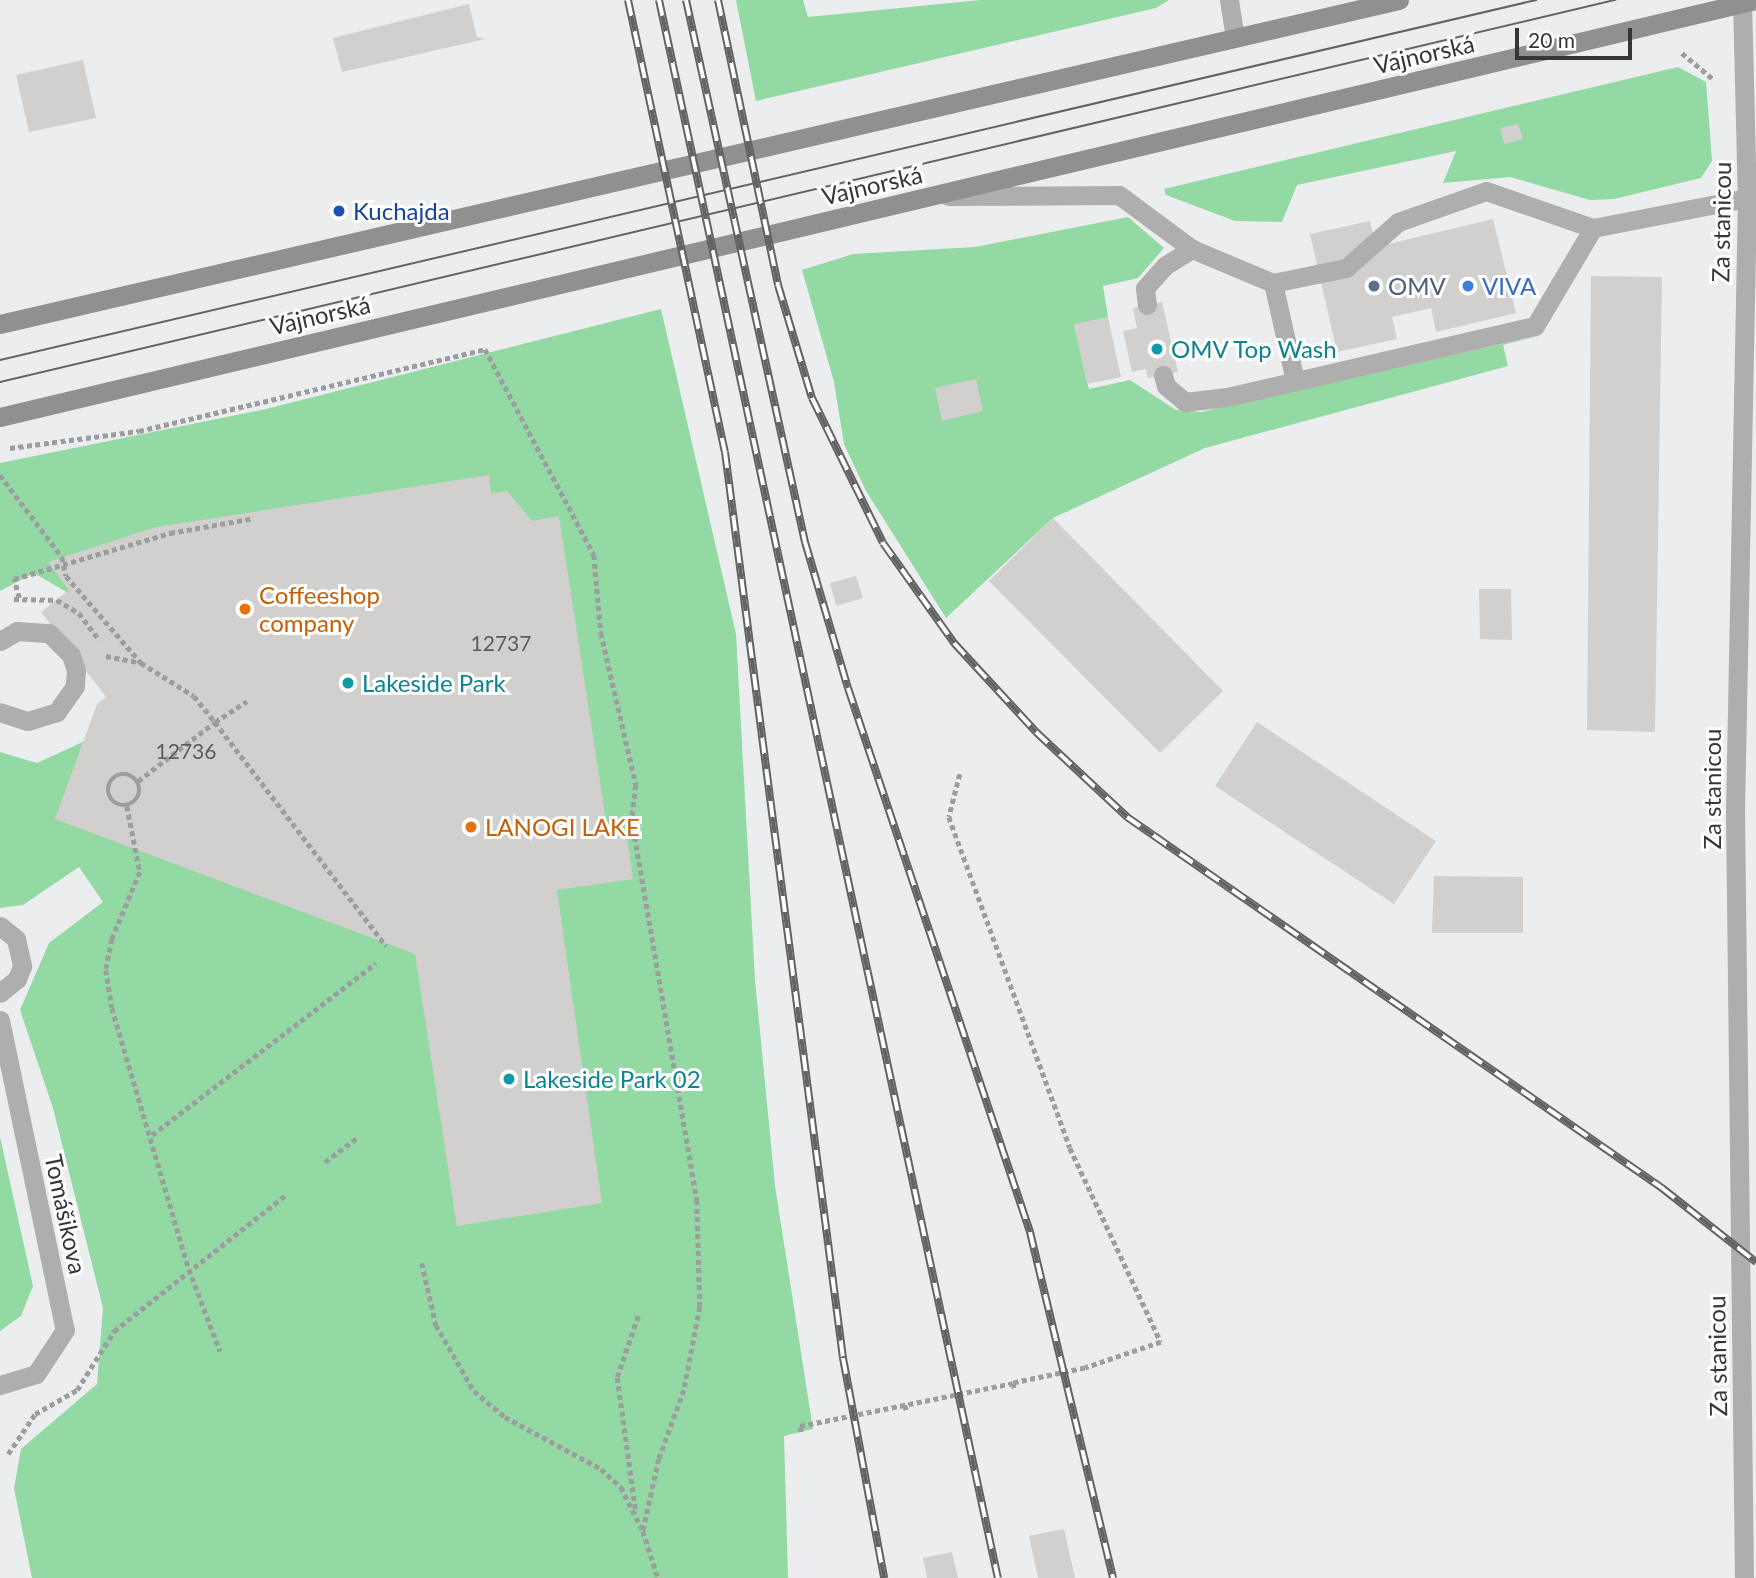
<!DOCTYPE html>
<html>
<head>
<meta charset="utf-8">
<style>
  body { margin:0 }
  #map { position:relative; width:1756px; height:1578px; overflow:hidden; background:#ecedee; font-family:Lato,sans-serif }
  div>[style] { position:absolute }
  .green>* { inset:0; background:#92d9a3 }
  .building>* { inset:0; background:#d1d0cf }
  .path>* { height:4.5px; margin-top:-2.25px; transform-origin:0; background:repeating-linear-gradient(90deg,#9c9d9e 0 5px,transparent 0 8.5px) }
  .path>.ring { margin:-2.25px; padding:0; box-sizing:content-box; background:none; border:4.5px solid #9c9d9e; border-radius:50% }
  .service>* { height:19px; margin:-9.5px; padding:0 9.5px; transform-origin:9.5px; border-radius:9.5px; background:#afaeae }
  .minor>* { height:19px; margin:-9.5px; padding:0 9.5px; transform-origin:9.5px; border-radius:9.5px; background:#afaeae }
  .secondary>* { height:19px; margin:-9.5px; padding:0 9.5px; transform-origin:9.5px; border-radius:9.5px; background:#90908f }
  .tram>* { height:2px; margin:-1px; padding:0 1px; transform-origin:1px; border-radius:1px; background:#636364 }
  .rail>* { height:8px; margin-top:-4px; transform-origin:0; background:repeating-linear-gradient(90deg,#fff 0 16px,#636364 0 32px); box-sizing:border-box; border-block:2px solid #636364 }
  .dots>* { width:19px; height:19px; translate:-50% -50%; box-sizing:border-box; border:4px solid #fff; border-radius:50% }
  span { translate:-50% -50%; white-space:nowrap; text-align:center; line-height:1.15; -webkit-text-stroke:6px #fff; paint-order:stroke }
  .number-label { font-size:21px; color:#5d5c5d }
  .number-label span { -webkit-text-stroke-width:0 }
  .street-label { font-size:24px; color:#363637 }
  .transit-label { font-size:24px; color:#164399 }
  .left { translate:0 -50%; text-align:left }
  .service-label { font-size:24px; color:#4e5e75 }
  .shop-label { font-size:24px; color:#366cbe }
  .culture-label { font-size:24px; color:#0d838f }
  .food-label { font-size:24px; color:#c56008 }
  .scale { position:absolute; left:1515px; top:28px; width:117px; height:32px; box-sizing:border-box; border:4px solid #363637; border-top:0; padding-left:9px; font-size:21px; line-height:24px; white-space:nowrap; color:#363637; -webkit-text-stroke:5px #fff; paint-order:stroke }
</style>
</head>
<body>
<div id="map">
  <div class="green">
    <div style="clip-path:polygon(736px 0,803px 0,808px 17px,981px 0,1169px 0,1156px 8px,756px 101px)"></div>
    <div style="clip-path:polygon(1678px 67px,1706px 82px,1712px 161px,1701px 178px,1614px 199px,1590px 200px,1510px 177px,1443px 183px,1456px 151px,1297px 185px,1282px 222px,1235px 221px,1166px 195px,1164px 189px)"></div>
    <div style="clip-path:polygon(1128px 217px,1164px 248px,1138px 278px,1103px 286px,1108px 317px,1074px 325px,1089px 389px,1130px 380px,1176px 410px,1201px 412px,1546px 334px,1503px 345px,1508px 366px,1205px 448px,1053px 518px,946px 618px,866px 491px,844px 444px,834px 382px,802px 270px,853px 254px,975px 247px)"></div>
    <div style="clip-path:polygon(661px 309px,736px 634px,755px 980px,775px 1186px,813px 1429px,784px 1436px,788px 1578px,32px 1578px,14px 1488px,21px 1449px,97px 1384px,103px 1308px,53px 1108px,20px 1010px,49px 943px,103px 902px,79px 867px,23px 905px,0 908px,0 752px,37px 763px,83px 742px,119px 695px,73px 596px,34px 573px,0 591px,0 463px,266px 409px)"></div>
    <div style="clip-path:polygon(0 1137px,33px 1286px,21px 1316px,0 1331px)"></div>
  </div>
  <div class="building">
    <div style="clip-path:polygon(469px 4px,477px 37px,485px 39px,342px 72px,333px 38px)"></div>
    <div style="clip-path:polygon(83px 60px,96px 118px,29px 132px,16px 75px)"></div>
    <div style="clip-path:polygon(1518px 124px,1523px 139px,1504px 144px,1500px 128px)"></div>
    <div style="clip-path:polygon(1493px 219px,1516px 313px,1436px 332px,1431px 308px,1392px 317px,1397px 339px,1337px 352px,1310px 234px,1370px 221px,1376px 247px)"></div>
    <div style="clip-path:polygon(1591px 276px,1662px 277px,1655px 732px,1587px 730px)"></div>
    <div style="clip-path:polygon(1162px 302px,1178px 372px,1148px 378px,1146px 369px,1132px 372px,1123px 331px,1137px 328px,1133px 308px)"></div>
    <div style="clip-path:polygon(1108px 317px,1121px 377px,1087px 384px,1074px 324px)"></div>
    <div style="clip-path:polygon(976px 379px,983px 411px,942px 421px,935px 388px)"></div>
    <div style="clip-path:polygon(489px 475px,491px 493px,507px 491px,532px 521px,559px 516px,609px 840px,627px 836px,633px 879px,557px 890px,602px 1203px,457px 1226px,415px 954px,55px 819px,97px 704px,106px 697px,41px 612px,69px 590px,48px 562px,156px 527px)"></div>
    <div style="clip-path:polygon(1053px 518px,1223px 691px,1160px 753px,989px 581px)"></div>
    <div style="clip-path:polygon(856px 576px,863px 598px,836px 606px,830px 583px)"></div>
    <div style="clip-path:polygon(1479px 589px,1511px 589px,1512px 640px,1480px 639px)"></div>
    <div style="clip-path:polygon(1257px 722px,1436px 841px,1394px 904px,1215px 786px)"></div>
    <div style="clip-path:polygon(1434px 876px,1523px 877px,1523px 933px,1432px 933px)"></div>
    <div style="clip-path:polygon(1064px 1529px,1075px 1578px,1038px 1578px,1029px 1536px)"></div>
    <div style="clip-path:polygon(952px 1552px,958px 1578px,927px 1578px,923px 1558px)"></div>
  </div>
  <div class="path">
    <div style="left:1682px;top:53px;width:40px;rotate:40deg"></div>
    <div style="left:10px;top:448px;width:130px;rotate:-7.5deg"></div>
    <div style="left:139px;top:431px;width:356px;rotate:-13.3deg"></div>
    <div style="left:485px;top:349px;width:233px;rotate:62.1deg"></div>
    <div style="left:594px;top:555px;width:78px;rotate:84.9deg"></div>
    <div style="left:601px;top:633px;width:156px;rotate:77deg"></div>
    <div style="left:636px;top:785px;width:35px;rotate:97deg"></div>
    <div style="left:632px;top:820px;width:386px;rotate:80.3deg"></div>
    <div style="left:697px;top:1200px;width:107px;rotate:88.4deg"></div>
    <div style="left:700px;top:1307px;width:85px;rotate:100.9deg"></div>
    <div style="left:684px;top:1390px;width:73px;rotate:109.9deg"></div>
    <div style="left:659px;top:1459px;width:74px;rotate:102.5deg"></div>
    <div style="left:0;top:475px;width:103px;rotate:52.9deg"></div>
    <div style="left:62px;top:557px;width:19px;rotate:78deg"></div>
    <div style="left:66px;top:576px;width:115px;rotate:49.2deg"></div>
    <div style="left:19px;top:598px;width:20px;rotate:-105deg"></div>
    <div style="left:14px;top:579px;width:163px;rotate:-16.4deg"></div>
    <div style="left:170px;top:533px;width:85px;rotate:-10.1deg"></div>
    <div style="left:14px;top:599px;width:43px;rotate:1.3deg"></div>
    <div style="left:57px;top:600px;width:26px;rotate:31deg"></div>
    <div style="left:79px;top:613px;width:34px;rotate:53deg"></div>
    <div style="left:106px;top:656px;width:36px;rotate:11deg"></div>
    <div style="left:141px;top:663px;width:62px;rotate:31.9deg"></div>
    <div style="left:194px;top:696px;width:33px;rotate:51deg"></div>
    <div style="left:215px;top:722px;width:38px;rotate:-33deg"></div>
    <div class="ring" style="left:108px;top:774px;width:27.5px;height:27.5px"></div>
    <div style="left:960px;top:774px;width:44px;rotate:104.3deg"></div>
    <div style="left:949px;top:817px;width:352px;rotate:69.9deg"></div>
    <div style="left:1070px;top:1148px;width:214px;rotate:64.9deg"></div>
    <div style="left:1161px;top:1342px;width:80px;rotate:161.1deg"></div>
    <div style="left:1085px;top:1368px;width:74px;rotate:168.2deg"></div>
    <div style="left:138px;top:781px;width:97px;rotate:-37.5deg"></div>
    <div style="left:215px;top:722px;width:282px;rotate:52.6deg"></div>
    <div style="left:127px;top:806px;width:67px;rotate:78.9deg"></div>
    <div style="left:140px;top:872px;width:73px;rotate:112.7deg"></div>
    <div style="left:112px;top:939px;width:32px;rotate:101deg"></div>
    <div style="left:106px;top:970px;width:38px;rotate:81deg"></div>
    <div style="left:112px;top:1008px;width:272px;rotate:73.6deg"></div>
    <div style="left:189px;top:1269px;width:88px;rotate:69.3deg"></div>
    <div style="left:152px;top:1135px;width:282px;rotate:-37.5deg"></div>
    <div style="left:325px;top:1162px;width:41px;rotate:-37.1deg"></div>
    <div style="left:422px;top:1263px;width:64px;rotate:77.3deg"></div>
    <div style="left:436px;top:1325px;width:76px;rotate:60.1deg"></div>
    <div style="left:474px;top:1391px;width:40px;rotate:40deg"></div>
    <div style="left:505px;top:1417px;width:109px;rotate:28.4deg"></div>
    <div style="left:601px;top:1469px;width:27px;rotate:42deg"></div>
    <div style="left:621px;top:1487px;width:49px;rotate:63.4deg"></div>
    <div style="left:643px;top:1531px;width:49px;rotate:72.3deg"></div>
    <div style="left:905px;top:1405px;width:7px;rotate:74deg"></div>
    <div style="left:801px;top:1432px;width:6px;rotate:-99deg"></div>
    <div style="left:800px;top:1426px;width:217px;rotate:-11.4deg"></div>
    <div style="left:1013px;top:1383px;width:7px;rotate:74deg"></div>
    <div style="left:8px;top:1454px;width:48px;rotate:-56deg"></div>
    <div style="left:35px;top:1414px;width:48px;rotate:-29.7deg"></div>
    <div style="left:77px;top:1390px;width:70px;rotate:-57.9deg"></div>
    <div style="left:114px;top:1331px;width:221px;rotate:-38.4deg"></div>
    <div style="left:635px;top:1509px;width:133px;rotate:-97.8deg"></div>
    <div style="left:617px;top:1377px;width:65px;rotate:-71deg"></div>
  </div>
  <div class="service">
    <div style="left:1229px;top:0;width:37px;rotate:81deg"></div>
    <div style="left:948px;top:196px;width:171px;rotate:-0.3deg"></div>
    <div style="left:1119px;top:195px;width:91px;rotate:36.5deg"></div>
    <div style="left:1192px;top:249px;width:88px;rotate:22.8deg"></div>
    <div style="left:1273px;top:283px;width:75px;rotate:-11.6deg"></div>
    <div style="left:1346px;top:268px;width:69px;rotate:-41.5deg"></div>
    <div style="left:1398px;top:222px;width:93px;rotate:-19.4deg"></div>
    <div style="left:1486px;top:191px;width:113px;rotate:19.1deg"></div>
    <div style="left:1593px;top:228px;width:157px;rotate:-11deg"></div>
    <div style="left:1273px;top:283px;width:100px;rotate:77.3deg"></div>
    <div style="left:1147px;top:305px;width:17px;rotate:-97deg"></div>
    <div style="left:1145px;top:288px;width:31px;rotate:-48deg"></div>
    <div style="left:1166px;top:265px;width:31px;rotate:-32deg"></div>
    <div style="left:1163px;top:375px;width:11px;rotate:75deg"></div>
    <div style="left:1166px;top:386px;width:25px;rotate:40deg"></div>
    <div style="left:1185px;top:402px;width:42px;rotate:-6.8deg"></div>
    <div style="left:1227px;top:397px;width:316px;rotate:-13deg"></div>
    <div style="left:1535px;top:326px;width:114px;rotate:-59.4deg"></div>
    <div style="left:0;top:641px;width:20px;rotate:-30deg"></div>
    <div style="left:17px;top:631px;width:32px;rotate:4deg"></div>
    <div style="left:49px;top:633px;width:31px;rotate:45deg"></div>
    <div style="left:71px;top:655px;width:16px;rotate:72deg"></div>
    <div style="left:76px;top:670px;width:16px;rotate:94deg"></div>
    <div style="left:75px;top:686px;width:32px;rotate:125deg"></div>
    <div style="left:57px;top:712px;width:31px;rotate:163deg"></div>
    <div style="left:27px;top:721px;width:28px;rotate:-162deg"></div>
    <div style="left:0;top:926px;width:21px;rotate:39deg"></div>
    <div style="left:16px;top:939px;width:28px;rotate:77deg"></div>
    <div style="left:22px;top:966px;width:14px;rotate:111deg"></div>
    <div style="left:17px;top:979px;width:22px;rotate:141deg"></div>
    <div style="left:0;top:1020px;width:317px;rotate:78.2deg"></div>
    <div style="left:65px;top:1330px;width:53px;rotate:123.4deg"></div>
    <div style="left:36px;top:1374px;width:38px;rotate:163deg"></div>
  </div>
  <div class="minor">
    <div style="left:1742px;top:0;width:198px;rotate:88.6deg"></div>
    <div style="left:1747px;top:198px;width:614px;rotate:91.12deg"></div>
    <div style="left:1735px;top:812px;width:766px;rotate:89.33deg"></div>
  </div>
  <div class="secondary">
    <div style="left:0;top:324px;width:1436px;rotate:-13.04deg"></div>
    <div style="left:0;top:417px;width:1805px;rotate:-13.36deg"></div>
  </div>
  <div class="tram">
    <div style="left:0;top:360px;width:1578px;rotate:-13.19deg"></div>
    <div style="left:0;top:382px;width:1660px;rotate:-13.31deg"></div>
  </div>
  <div class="rail">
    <div style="left:628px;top:0;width:462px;rotate:77.9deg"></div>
    <div style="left:725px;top:452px;width:914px;rotate:82.58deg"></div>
    <div style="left:843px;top:1358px;width:224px;rotate:79.4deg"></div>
    <div style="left:659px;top:0;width:1614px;rotate:77.88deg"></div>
    <div style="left:686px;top:0;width:555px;rotate:77.62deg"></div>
    <div style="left:805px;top:542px;width:152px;rotate:73.6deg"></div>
    <div style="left:848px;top:688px;width:574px;rotate:71.5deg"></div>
    <div style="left:1030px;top:1232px;width:356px;rotate:76.5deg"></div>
    <div style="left:718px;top:0;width:291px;rotate:78.1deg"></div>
    <div style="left:778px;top:285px;width:118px;rotate:73.3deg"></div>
    <div style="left:812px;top:398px;width:161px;rotate:63.9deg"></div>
    <div style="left:883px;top:543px;width:123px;rotate:54.6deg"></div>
    <div style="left:954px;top:643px;width:121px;rotate:47.3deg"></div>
    <div style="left:1036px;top:732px;width:125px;rotate:43deg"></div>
    <div style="left:1127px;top:817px;width:651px;rotate:34.74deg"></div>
    <div style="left:1662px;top:1188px;width:120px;rotate:38.2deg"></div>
  </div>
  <div class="dots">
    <div style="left:339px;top:211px;background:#1a4fb4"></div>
    <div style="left:1374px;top:286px;background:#5c6f8a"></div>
    <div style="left:1468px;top:286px;background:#3f7fe0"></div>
    <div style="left:1157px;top:349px;background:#0f9aa8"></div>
    <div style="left:245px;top:609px;background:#e8710a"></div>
    <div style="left:348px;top:683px;background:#0f9aa8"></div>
    <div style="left:471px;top:827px;background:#e8710a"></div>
    <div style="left:509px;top:1079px;background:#0f9aa8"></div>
  </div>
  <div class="number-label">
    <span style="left:501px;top:643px">12737</span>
    <span style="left:186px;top:751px">12736</span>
  </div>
  <div class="street-label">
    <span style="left:1424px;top:54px;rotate:-13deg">Vajnorská</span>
    <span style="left:872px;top:185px;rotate:-13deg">Vajnorská</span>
    <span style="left:1721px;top:222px;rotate:-89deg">Za stanicou</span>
    <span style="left:320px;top:315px;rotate:-13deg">Vajnorská</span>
    <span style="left:1712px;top:789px;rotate:-90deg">Za stanicou</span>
    <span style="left:66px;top:1214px;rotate:78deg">Tomášikova</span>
    <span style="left:1717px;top:1356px;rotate:-91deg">Za stanicou</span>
  </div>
  <div class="transit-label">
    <span class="left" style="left:353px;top:211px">Kuchajda</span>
  </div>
  <div class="service-label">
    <span class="left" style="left:1388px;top:286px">OMV</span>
  </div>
  <div class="shop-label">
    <span class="left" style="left:1482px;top:286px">VIVA</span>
  </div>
  <div class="culture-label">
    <span class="left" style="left:1171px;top:349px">OMV Top Wash</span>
    <span class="left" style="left:362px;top:683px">Lakeside Park</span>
    <span class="left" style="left:523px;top:1079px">Lakeside Park 02</span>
  </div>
  <div class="food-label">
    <span class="left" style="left:259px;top:609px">Coffeeshop<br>company</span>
    <span class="left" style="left:485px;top:827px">LANOGI LAKE</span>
  </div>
  <div class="scale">20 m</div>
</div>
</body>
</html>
